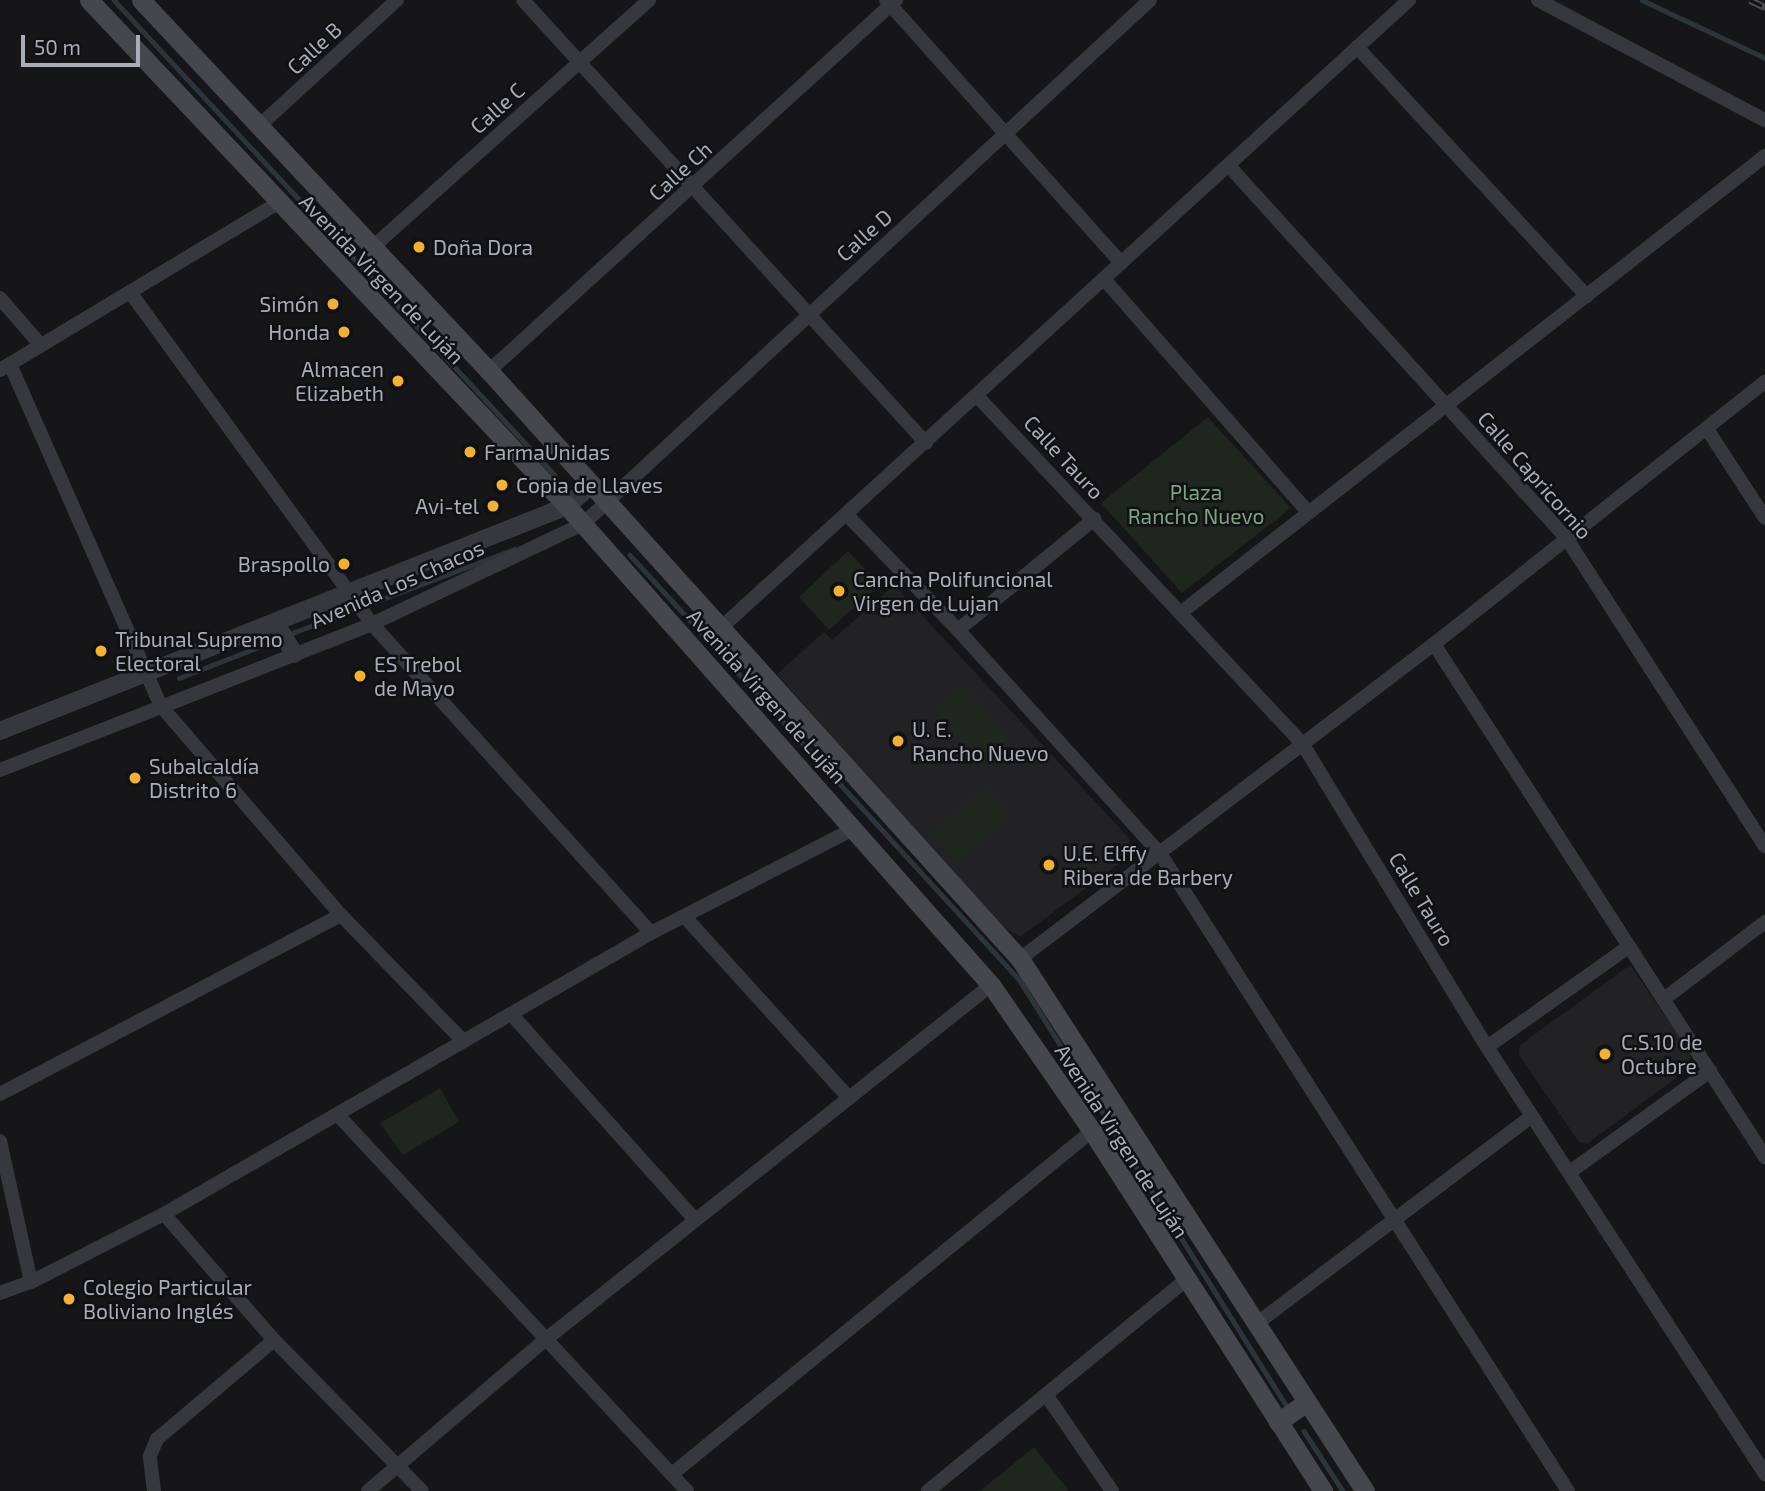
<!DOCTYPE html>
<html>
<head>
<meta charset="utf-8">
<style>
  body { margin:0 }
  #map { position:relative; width:1765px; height:1491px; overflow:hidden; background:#161618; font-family:"Exo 2",sans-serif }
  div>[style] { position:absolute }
  .built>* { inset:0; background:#222225 }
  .green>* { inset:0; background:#1e261f }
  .stream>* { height:4.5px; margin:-2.25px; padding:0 2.25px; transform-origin:2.25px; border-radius:2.25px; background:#2c353c }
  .minor>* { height:14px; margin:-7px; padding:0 7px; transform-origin:7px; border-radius:7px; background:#37383d }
  .tertiary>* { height:18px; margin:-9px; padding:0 9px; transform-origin:9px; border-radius:9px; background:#37383d }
  .secondary>* { height:19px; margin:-9.5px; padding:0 9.5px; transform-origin:9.5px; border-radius:9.5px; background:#45474d }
  .rail>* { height:7px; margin-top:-3.5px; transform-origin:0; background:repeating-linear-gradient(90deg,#111113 0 13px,#4a4c52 0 26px); box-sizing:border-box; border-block:2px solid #4a4c52 }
  .dots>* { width:19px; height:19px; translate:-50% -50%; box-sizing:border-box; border:4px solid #111113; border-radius:50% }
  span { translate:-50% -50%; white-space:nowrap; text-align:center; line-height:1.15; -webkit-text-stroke:5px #111113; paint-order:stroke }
  .street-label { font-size:21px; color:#a8adb8 }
  .poi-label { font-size:21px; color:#a8adb8 }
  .left { translate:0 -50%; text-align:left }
  .right { translate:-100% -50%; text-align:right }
  .park-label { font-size:21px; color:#7fa381 }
  .scale { position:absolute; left:21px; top:35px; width:119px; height:32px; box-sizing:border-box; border:4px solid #a8adb8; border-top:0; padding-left:9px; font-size:21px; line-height:24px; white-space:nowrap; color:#a8adb8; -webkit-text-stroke:5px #111113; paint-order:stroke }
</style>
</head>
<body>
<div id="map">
  <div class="built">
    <div style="clip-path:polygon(894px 585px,1129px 838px,1129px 856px,1020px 937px,998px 924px,777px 674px,824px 632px,832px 640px)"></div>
    <div style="clip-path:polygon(1630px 965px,1691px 1053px,1688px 1069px,1587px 1144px,1579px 1142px,1519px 1055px,1520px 1045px)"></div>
  </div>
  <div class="green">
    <div style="clip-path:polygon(1208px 417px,1291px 508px,1182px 593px,1101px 503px)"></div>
    <div style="clip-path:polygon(848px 551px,879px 585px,829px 630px,799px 597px)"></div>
    <div style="clip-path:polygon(963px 684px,1010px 739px,981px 764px,934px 709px)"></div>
    <div style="clip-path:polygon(987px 787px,1011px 817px,955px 862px,931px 833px)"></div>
    <div style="clip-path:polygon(440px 1088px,459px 1122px,403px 1155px,380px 1123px)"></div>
    <div style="clip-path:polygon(1034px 1447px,1069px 1491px,980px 1491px)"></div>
  </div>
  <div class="stream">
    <div style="left:114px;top:0;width:648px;rotate:47.13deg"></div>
    <div style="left:1642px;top:0;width:136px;rotate:25.2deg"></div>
    <div style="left:630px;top:555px;width:575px;rotate:47.47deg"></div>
    <div style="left:1019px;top:979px;width:503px;rotate:57.92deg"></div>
    <div style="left:287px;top:635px;width:243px;rotate:-20.7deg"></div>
    <div style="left:179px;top:678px;width:107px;rotate:-21.3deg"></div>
    <div style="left:1304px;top:1431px;width:72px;rotate:57deg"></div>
  </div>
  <div class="minor">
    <div style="left:523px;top:0;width:599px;rotate:47.71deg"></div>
    <div style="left:886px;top:0;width:353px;rotate:48.2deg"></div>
    <div style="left:1538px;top:0;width:257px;rotate:27.9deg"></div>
    <div style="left:1357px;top:47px;width:339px;rotate:47.3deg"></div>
    <div style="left:259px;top:126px;width:187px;rotate:-42.4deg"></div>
    <div style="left:1229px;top:166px;width:500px;rotate:47.8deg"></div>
    <div style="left:1565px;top:536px;width:369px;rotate:57.2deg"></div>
    <div style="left:374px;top:246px;width:369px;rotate:-41.8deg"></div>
    <div style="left:1104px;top:279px;width:310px;rotate:48.8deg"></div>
    <div style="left:130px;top:292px;width:411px;rotate:53.9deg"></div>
    <div style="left:372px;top:624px;width:416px;rotate:47.9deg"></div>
    <div style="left:0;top:298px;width:60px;rotate:49.1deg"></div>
    <div style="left:10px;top:364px;width:374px;rotate:66.2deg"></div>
    <div style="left:161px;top:706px;width:276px;rotate:49.3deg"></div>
    <div style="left:341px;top:915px;width:175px;rotate:45.9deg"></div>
    <div style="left:0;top:370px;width:324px;rotate:-31deg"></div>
    <div style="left:489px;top:371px;width:551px;rotate:-42.35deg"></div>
    <div style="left:978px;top:397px;width:474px;rotate:46.9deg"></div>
    <div style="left:1302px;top:743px;width:356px;rotate:58.7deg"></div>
    <div style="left:1487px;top:1047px;width:510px;rotate:56.93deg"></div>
    <div style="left:1707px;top:429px;width:106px;rotate:56.9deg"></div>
    <div style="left:848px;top:516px;width:158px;rotate:46deg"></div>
    <div style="left:958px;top:630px;width:303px;rotate:47.9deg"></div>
    <div style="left:1161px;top:855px;width:755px;rotate:57.38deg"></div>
    <div style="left:1183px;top:611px;width:739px;rotate:-38.02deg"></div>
    <div style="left:723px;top:626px;width:929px;rotate:-42.38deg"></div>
    <div style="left:958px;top:630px;width:176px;rotate:-39.2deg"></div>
    <div style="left:1434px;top:644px;width:611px;rotate:57.17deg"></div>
    <div style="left:0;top:770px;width:400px;rotate:-21.4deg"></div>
    <div style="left:372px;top:624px;width:233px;rotate:-25.4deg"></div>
    <div style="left:583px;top:524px;width:772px;rotate:-42.74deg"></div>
    <div style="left:685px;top:917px;width:244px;rotate:47.8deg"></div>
    <div style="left:1020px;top:959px;width:520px;rotate:-37.27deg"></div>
    <div style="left:1434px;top:644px;width:422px;rotate:-38.4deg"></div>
    <div style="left:1664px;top:999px;width:127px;rotate:-37.3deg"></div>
    <div style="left:512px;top:1015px;width:275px;rotate:48.2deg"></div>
    <div style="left:1487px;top:1047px;width:171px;rotate:-35.3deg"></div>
    <div style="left:0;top:1094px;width:385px;rotate:-27.7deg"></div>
    <div style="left:338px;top:1115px;width:513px;rotate:47.13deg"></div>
    <div style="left:0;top:1141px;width:144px;rotate:77.6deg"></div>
    <div style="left:1570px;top:1172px;width:173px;rotate:-35.8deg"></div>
    <div style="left:164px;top:1214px;width:167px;rotate:48.9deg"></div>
    <div style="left:274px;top:1340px;width:211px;rotate:45.6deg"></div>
    <div style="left:0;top:1293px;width:33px;rotate:-20deg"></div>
    <div style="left:31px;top:1282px;width:149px;rotate:-27.1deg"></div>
    <div style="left:164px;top:1214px;width:562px;rotate:-29.99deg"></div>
    <div style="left:651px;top:933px;width:229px;rotate:-27.2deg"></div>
    <div style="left:1256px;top:1324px;width:344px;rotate:-37deg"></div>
    <div style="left:1047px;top:1396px;width:115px;rotate:55.6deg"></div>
    <div style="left:672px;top:1474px;width:542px;rotate:-39.24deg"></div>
    <div style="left:154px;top:1491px;width:35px;rotate:-97deg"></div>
    <div style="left:150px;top:1456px;width:18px;rotate:-68deg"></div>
    <div style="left:157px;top:1439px;width:153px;rotate:-40.2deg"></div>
    <div style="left:368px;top:1491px;width:233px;rotate:-40.5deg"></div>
    <div style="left:545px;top:1340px;width:570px;rotate:-38.52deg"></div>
    <div style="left:928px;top:1491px;width:332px;rotate:-39.3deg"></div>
  </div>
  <div class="tertiary">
    <div style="left:275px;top:622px;width:37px;rotate:59deg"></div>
    <div style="left:0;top:731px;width:610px;rotate:-21.64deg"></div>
    <div style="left:567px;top:506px;width:33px;rotate:-41deg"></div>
  </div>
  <div class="secondary">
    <div style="left:89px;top:0;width:696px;rotate:46.63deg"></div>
    <div style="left:567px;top:506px;width:640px;rotate:48.49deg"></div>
    <div style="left:991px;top:985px;width:178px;rotate:55.3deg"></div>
    <div style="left:1092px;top:1131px;width:428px;rotate:57.3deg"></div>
    <div style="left:141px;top:0;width:509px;rotate:46.83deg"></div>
    <div style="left:489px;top:371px;width:792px;rotate:47.92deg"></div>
    <div style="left:1020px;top:959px;width:634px;rotate:57.04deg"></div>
    <div style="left:1278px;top:1422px;width:35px;rotate:-35deg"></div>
  </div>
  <div class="rail">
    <div style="left:1750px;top:0;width:17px;rotate:25deg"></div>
  </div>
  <div class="dots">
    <div style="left:419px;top:247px;background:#f2b134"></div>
    <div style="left:333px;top:304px;background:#f2b134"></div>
    <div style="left:344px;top:332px;background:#f2b134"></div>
    <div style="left:398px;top:381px;background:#f2b134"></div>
    <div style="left:470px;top:452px;background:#f2b134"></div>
    <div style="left:502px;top:485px;background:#f2b134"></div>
    <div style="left:493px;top:506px;background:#f2b134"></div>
    <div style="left:344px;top:564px;background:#f2b134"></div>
    <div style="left:839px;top:591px;background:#f2b134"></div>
    <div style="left:101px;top:651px;background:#f2b134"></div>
    <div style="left:360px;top:676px;background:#f2b134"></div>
    <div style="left:898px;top:741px;background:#f2b134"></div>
    <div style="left:135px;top:778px;background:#f2b134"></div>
    <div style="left:1049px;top:865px;background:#f2b134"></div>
    <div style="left:1605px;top:1054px;background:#f2b134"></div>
    <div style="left:69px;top:1299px;background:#f2b134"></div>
  </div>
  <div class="street-label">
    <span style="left:314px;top:48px;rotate:-43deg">Calle B</span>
    <span style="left:497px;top:108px;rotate:-42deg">Calle C</span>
    <span style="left:680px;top:171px;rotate:-42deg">Calle Ch</span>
    <span style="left:864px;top:235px;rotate:-42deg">Calle D</span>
    <span style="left:382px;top:279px;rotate:46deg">Avenida Virgen de Luján</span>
    <span style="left:1064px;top:457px;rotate:47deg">Calle Tauro</span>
    <span style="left:1535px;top:475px;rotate:49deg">Calle Capricornio</span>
    <span style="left:397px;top:584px;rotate:-24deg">Avenida Los Chacos</span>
    <span style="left:767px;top:696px;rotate:48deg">Avenida Virgen de Luján</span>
    <span style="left:1422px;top:899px;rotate:59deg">Calle Tauro</span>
    <span style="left:1122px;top:1141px;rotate:57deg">Avenida Virgen de Luján</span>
  </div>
  <div class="poi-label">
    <span class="left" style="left:433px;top:247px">Doña Dora</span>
    <span class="right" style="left:319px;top:304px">Simón</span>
    <span class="right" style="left:330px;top:332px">Honda</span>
    <span class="right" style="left:384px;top:381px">Almacen<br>Elizabeth</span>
    <span class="left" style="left:484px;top:452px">FarmaUnidas</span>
    <span class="left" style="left:516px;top:485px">Copia de Llaves</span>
    <span class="right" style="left:479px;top:506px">Avi-tel</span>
    <span class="right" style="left:330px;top:564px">Braspollo</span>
    <span class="left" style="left:853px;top:591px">Cancha Polifuncional<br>Virgen de Lujan</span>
    <span class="left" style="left:115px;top:651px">Tribunal Supremo<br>Electoral</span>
    <span class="left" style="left:374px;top:676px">ES Trebol<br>de Mayo</span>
    <span class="left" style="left:912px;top:741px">U. E.<br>Rancho Nuevo</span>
    <span class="left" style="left:149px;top:778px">Subalcaldía<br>Distrito 6</span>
    <span class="left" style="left:1063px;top:865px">U.E. Elffy<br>Ribera de Barbery</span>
    <span class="left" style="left:1621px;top:1054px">C.S.10 de<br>Octubre</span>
    <span class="left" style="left:83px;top:1299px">Colegio Particular<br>Boliviano Inglés</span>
  </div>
  <div class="park-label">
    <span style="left:1196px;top:504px">Plaza<br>Rancho Nuevo</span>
  </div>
  <div class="scale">50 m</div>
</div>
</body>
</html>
